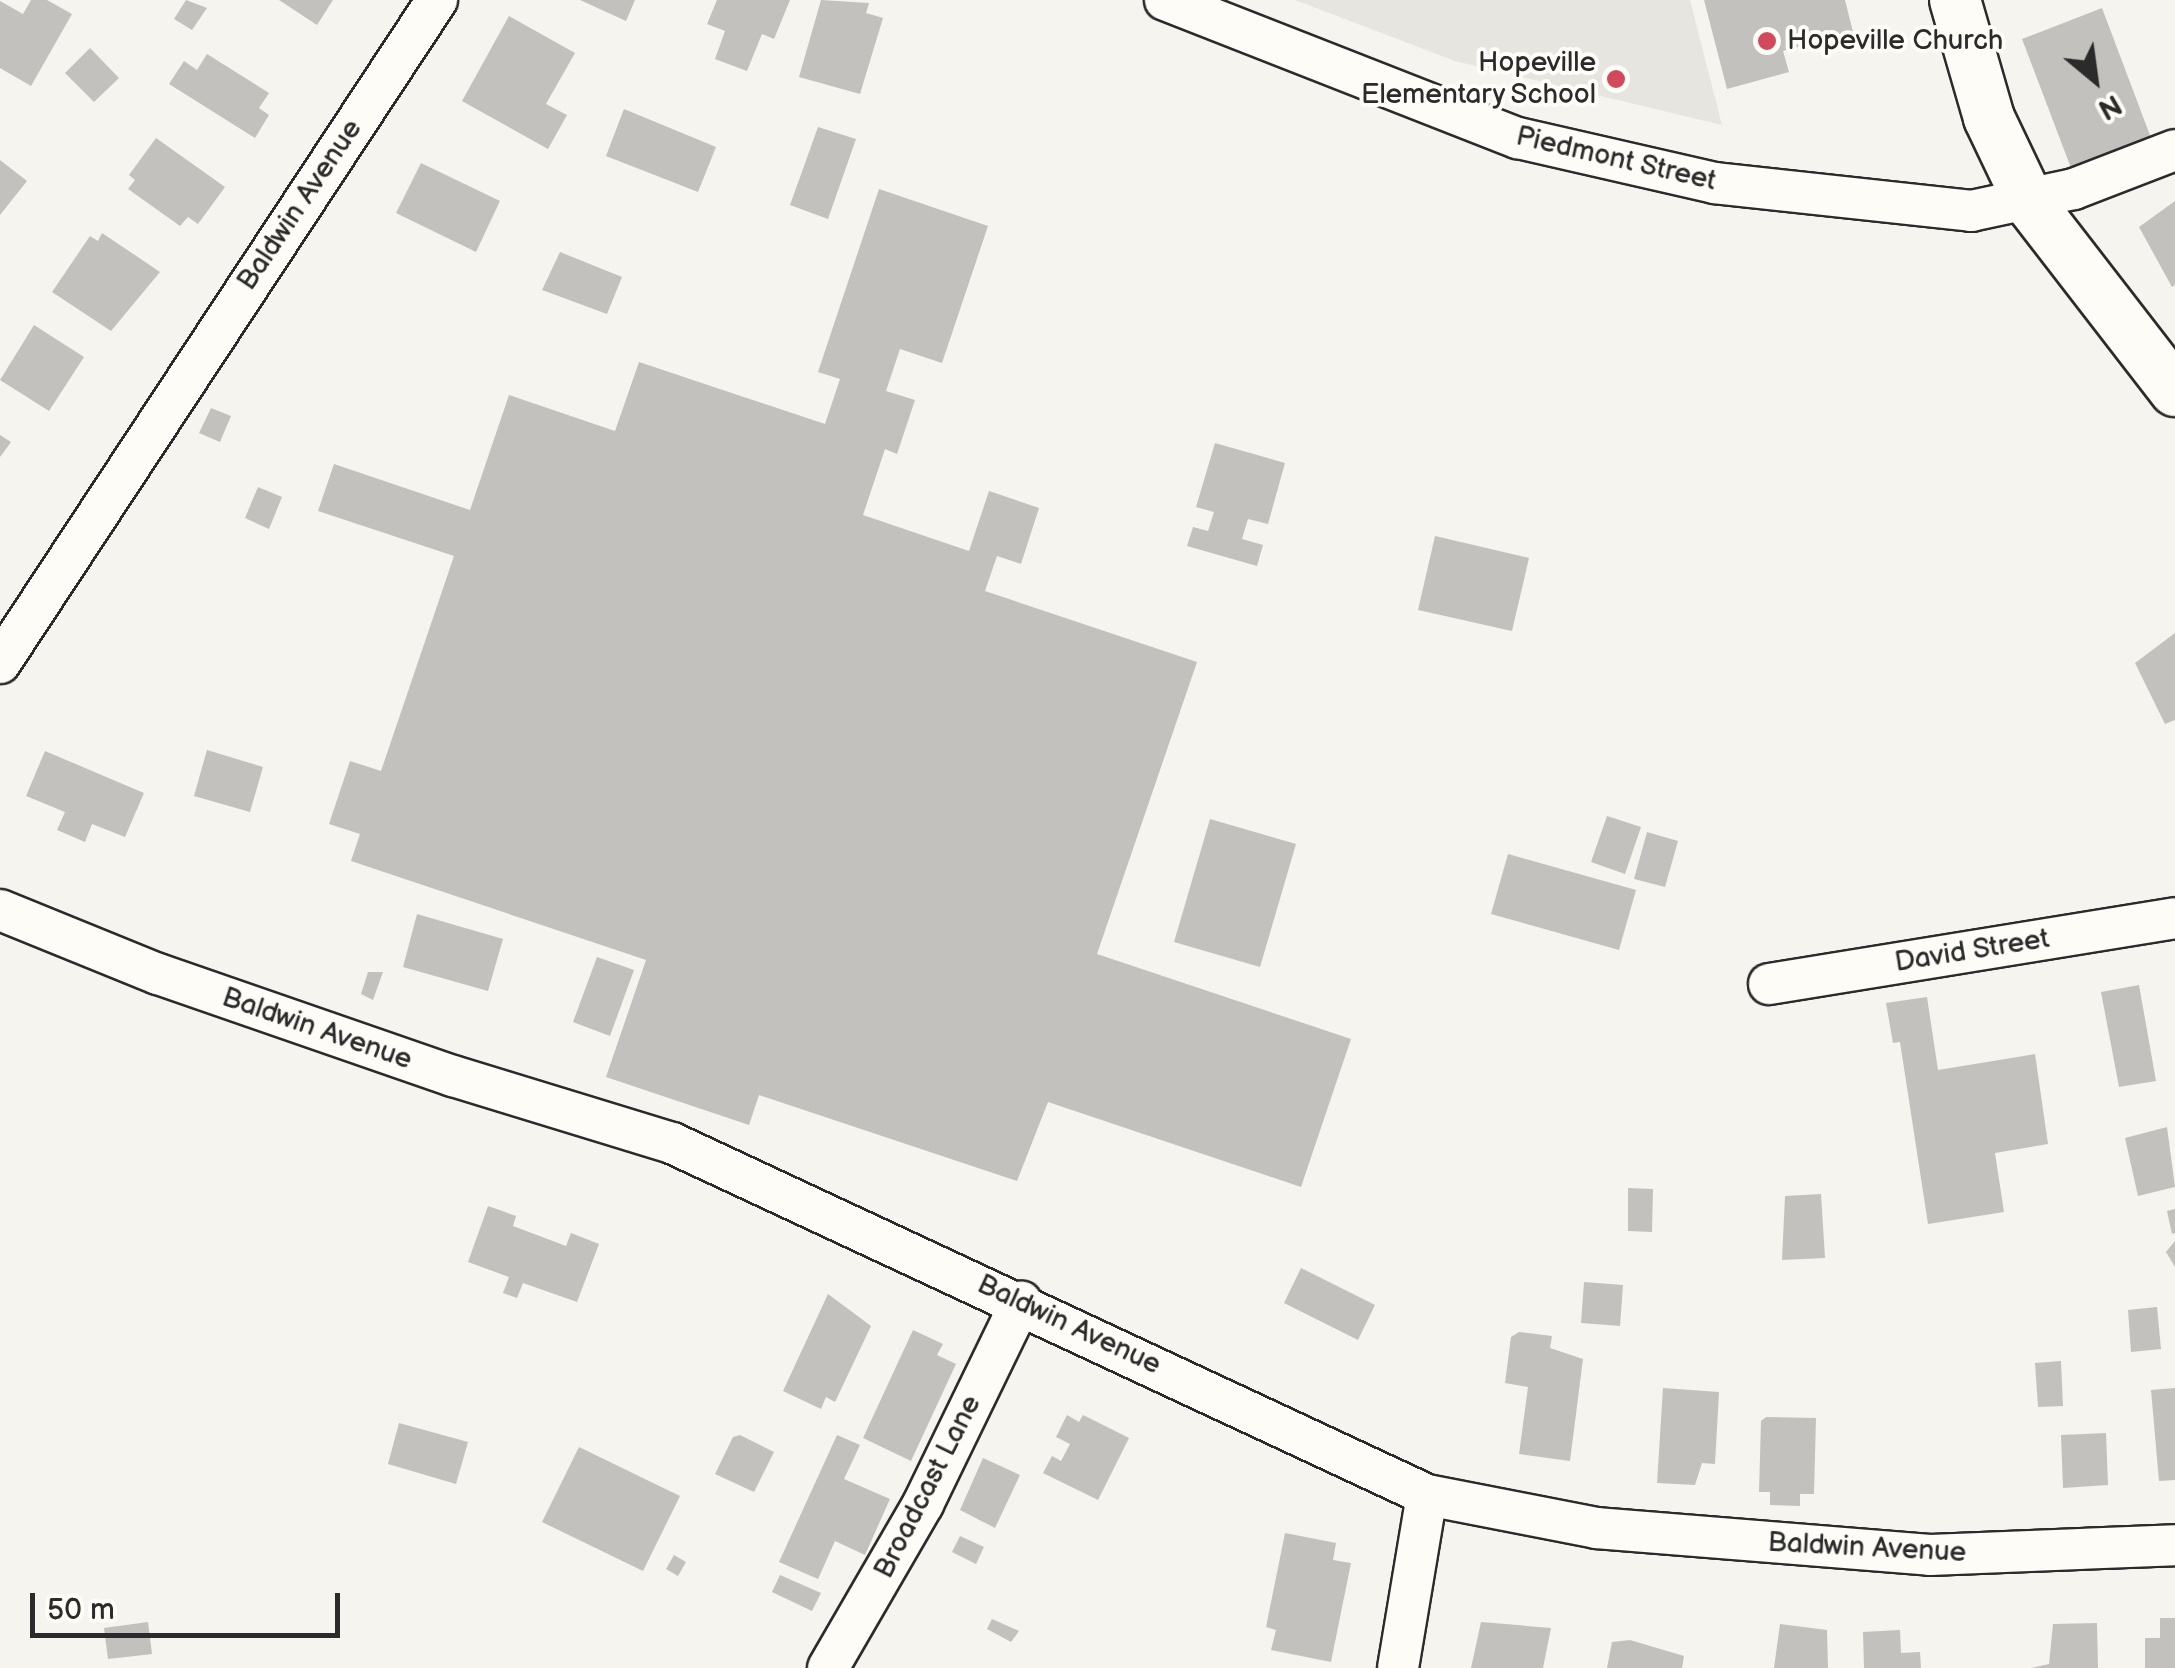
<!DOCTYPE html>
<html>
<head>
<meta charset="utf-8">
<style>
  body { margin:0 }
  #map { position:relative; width:2175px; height:1668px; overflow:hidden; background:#f5f4ef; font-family:"Balsamiq Sans",sans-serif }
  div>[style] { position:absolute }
  .built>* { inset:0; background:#e6e5e0 }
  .building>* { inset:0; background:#c2c1be }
  .roads { filter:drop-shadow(2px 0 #2b2b2b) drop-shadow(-2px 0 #2b2b2b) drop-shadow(0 2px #2b2b2b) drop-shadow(0 -2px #2b2b2b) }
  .minor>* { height:40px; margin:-20px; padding:0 20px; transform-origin:20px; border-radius:20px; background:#fdfcf7 }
  .major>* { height:50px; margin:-25px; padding:0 25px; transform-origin:25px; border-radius:25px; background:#fdfcf7 }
  .dots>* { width:28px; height:28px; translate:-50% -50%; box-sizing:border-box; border:5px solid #fdfcf7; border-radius:50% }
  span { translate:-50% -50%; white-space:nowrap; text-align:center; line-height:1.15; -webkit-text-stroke:8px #fdfcf7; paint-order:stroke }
  .poi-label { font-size:28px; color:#2b2b2b }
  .left { translate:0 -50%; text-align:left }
  .right { translate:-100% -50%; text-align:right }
  .street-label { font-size:28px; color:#2b2b2b }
  .north { position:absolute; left:2045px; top:30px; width:100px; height:100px; -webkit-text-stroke:8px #fdfcf7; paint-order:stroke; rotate:151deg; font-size:28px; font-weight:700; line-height:40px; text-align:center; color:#2b2b2b }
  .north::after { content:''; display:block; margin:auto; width:35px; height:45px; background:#2b2b2b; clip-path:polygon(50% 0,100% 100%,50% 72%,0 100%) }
  .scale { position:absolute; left:30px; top:1593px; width:310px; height:45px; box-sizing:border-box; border:5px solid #2b2b2b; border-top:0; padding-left:12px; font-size:30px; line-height:35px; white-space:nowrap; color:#2b2b2b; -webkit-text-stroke:8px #fdfcf7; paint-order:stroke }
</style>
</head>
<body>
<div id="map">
  <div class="built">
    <div style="clip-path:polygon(1295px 0,1690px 0,1722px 125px,1455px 61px)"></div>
  </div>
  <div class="building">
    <div style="clip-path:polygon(31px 0,47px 0,72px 14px,31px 86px,0 68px,0 1px,23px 14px)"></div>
    <div style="clip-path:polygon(186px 0,207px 8px,192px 30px,174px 19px)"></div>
    <div style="clip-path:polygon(279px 0,333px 0,317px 25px)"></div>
    <div style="clip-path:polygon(580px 0,635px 0,626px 21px)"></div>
    <div style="clip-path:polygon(717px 0,790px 0,774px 39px,762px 34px,747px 71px,715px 59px,725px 31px,707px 24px)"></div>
    <div style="clip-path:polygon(821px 0,869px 3px,866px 13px,883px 18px,860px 94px,799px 77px)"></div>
    <div style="clip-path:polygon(1704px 0,1845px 0,1853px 32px,1783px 51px,1789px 72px,1727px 89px)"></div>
    <div style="clip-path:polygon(2102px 8px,2151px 138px,2071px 168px,2022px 39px)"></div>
    <div style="clip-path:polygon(509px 16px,575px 53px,546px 104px,567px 115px,548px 149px,462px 101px)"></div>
    <div style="clip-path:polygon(90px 48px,119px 78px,94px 102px,65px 73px)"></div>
    <div style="clip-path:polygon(207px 54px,269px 93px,259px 108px,269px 115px,255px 138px,169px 84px,184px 61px,197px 70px)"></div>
    <div style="clip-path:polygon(624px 109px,716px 147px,698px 192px,606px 156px)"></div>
    <div style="clip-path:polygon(818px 127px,856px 139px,828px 219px,790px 205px)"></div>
    <div style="clip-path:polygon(156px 138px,225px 187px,198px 224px,188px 217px,180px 226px,128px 189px,135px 180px,129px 175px)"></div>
    <div style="clip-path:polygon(0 160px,27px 181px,0 215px)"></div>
    <div style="clip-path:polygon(421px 163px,500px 201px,476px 252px,396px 213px)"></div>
    <div style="clip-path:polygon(879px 189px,988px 226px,942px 363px,900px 349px,886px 391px,915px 400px,897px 454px,885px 449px,863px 515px,969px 551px,989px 491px,1039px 508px,1021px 564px,997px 556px,985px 591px,1197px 662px,1097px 954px,1351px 1039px,1301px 1187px,1048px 1102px,1017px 1181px,759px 1095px,749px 1125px,606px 1077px,646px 960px,351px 861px,360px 834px,329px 824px,350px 761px,381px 771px,454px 556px,318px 511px,334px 464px,470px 510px,509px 395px,615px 431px,639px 362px,825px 424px,840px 379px,818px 372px)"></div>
    <div style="clip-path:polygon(2175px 201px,2175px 285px,2172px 287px,2139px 227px)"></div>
    <div style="clip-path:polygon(102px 233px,160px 272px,111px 331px,52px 292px,90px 236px,98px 241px)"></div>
    <div style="clip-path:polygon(560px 252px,622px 277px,607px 314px,542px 290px)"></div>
    <div style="clip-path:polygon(34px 325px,84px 357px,49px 411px,0 380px)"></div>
    <div style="clip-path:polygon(211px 408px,231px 416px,220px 442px,199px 433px)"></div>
    <div style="clip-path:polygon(0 435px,11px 442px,0 457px)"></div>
    <div style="clip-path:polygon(1215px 443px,1285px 463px,1268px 524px,1248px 519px,1242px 539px,1263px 545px,1257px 566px,1187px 546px,1193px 527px,1208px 531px,1214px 512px,1196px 507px)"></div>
    <div style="clip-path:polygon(258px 487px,282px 497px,269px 529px,245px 518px)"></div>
    <div style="clip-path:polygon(1435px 536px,1529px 558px,1512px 631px,1418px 610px)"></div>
    <div style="clip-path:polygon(2175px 633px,2175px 720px,2165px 724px,2135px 663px)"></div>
    <div style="clip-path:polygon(207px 750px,263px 767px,250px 812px,194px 796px)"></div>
    <div style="clip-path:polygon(45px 751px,144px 793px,125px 837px,92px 824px,85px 842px,57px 830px,65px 812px,26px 796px)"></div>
    <div style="clip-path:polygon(1607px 816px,1641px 827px,1625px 874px,1591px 862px)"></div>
    <div style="clip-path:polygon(1210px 819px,1296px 844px,1260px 967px,1174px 942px)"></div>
    <div style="clip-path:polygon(1647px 832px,1678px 841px,1665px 887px,1634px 879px)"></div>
    <div style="clip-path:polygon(1508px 854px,1636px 890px,1619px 950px,1491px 914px)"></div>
    <div style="clip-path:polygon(417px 914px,503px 939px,488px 991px,403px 967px)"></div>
    <div style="clip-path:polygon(597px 957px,634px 970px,610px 1036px,573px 1022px)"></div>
    <div style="clip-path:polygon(368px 972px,383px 972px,373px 1000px,361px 994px)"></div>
    <div style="clip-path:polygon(2139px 985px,2156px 1081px,2119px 1087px,2101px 992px)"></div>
    <div style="clip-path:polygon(1927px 997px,1938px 1070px,2035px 1054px,2048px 1144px,1995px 1153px,2004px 1212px,1928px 1224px,1900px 1042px,1893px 1043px,1886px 1003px)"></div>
    <div style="clip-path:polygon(2167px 1127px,2175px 1187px,2138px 1196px,2125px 1138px)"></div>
    <div style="clip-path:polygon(1628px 1188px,1653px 1189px,1652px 1232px,1628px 1231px)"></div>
    <div style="clip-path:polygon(1821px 1194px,1825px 1258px,1782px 1260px,1785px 1196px)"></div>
    <div style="clip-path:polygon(488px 1206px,516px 1216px,513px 1226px,566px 1246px,571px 1233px,599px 1244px,577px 1302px,523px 1283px,517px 1298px,503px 1293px,509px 1277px,468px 1262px)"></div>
    <div style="clip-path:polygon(2175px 1209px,2175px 1233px,2172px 1234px,2167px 1211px)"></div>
    <div style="clip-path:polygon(2175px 1241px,2175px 1267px,2166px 1252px)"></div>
    <div style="clip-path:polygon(1301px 1268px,1375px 1305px,1358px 1340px,1284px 1303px)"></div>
    <div style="clip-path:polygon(1584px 1282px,1623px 1285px,1620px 1326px,1581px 1323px)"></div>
    <div style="clip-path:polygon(828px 1294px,871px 1326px,835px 1402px,826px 1397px,821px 1409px,783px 1391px)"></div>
    <div style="clip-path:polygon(2157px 1307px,2161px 1349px,2131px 1352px,2128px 1310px)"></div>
    <div style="clip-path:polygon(913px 1330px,943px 1344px,937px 1355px,956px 1364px,911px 1461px,863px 1438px)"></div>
    <div style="clip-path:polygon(1519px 1332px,1552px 1336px,1550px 1348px,1583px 1359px,1570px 1461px,1519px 1454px,1528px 1387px,1505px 1383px,1511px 1337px)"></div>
    <div style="clip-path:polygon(2061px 1361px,2063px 1406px,2038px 1407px,2035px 1363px)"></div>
    <div style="clip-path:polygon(1663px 1388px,1719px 1392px,1715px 1464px,1702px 1463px,1695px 1485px,1657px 1483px)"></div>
    <div style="clip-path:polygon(2175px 1388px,2175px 1480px,2159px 1481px,2151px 1390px)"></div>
    <div style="clip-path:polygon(1067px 1415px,1079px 1422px,1083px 1415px,1129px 1438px,1098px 1500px,1043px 1473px,1052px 1456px,1061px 1461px,1070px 1444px,1056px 1437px)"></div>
    <div style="clip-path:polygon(1766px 1417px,1816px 1418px,1814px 1494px,1800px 1494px,1800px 1506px,1770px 1505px,1770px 1492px,1759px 1492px,1761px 1421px)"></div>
    <div style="clip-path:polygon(399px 1423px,468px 1442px,456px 1484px,388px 1464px)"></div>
    <div style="clip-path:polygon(2106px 1433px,2108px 1485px,2063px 1488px,2061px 1435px)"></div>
    <div style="clip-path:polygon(740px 1435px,774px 1452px,754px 1492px,715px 1474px,733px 1437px)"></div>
    <div style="clip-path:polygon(837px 1435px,860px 1445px,844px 1479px,890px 1499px,865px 1555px,835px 1541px,818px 1579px,779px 1562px)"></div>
    <div style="clip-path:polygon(579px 1447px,680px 1496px,643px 1571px,542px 1522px)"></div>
    <div style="clip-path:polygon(983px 1458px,1020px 1475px,995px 1528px,960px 1510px)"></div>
    <div style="clip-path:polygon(1285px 1533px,1336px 1543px,1333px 1560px,1351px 1563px,1331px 1662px,1271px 1650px,1276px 1630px,1266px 1627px)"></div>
    <div style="clip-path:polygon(960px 1536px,984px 1547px,976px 1564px,952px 1552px)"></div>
    <div style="clip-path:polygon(674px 1555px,686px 1562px,678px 1576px,666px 1569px)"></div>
    <div style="clip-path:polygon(780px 1575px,821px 1593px,812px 1611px,772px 1592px)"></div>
    <div style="clip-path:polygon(2160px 1618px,2175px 1618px,2175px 1668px,2145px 1668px,2145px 1638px,2160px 1638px)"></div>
    <div style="clip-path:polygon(992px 1619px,1019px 1631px,1011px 1642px,987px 1629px)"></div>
    <div style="clip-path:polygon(148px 1622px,152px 1654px,108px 1659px,104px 1628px)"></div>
    <div style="clip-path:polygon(1481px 1622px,1551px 1628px,1543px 1668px,1471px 1668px)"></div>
    <div style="clip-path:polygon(2097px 1623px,2098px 1668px,2031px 1668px,2049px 1664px,2053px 1624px)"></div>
    <div style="clip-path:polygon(1780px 1624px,1827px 1630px,1828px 1668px,1774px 1668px)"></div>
    <div style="clip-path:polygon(1900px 1630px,1901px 1653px,1920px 1652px,1921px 1668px,1864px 1668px,1863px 1632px)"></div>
    <div style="clip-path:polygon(1630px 1640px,1684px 1656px,1682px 1668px,1607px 1668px,1612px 1642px)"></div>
  </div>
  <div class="roads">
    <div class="minor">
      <div style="left:1165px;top:0;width:379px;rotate:21.4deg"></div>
      <div style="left:1518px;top:138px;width:201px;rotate:12.9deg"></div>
      <div style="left:1714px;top:183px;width:259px;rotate:6.2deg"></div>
      <div style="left:1971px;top:211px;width:105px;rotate:-12.1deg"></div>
      <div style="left:2074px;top:189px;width:108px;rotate:-21.1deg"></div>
      <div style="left:0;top:663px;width:794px;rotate:-56.61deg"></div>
      <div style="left:0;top:910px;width:170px;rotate:22.1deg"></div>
      <div style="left:158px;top:974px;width:312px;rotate:19.1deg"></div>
      <div style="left:453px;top:1076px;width:229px;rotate:17deg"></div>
      <div style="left:672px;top:1143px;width:833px;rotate:25deg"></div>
      <div style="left:1427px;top:1495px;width:172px;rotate:11deg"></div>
      <div style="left:1596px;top:1528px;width:335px;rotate:4.6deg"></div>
      <div style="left:1930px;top:1555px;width:245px;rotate:-2.3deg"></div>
      <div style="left:1769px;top:984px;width:411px;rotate:-9.2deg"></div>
      <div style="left:828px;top:1668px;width:190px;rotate:-59.9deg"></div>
      <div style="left:923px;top:1504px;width:225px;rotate:-64.1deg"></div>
      <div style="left:1398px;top:1668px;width:175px;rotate:-80.5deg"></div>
    </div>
    <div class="major">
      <div style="left:1955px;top:0;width:123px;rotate:73.9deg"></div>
      <div style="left:1989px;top:118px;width:93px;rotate:64.5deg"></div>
      <div style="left:2029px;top:202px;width:239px;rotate:52.3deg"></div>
    </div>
  </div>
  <div class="dots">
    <div style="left:1767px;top:41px;background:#d1495b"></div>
    <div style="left:1616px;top:79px;background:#d1495b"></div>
  </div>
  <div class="poi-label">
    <span class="left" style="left:1787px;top:41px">Hopeville Church</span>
    <span class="right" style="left:1596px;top:79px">Hopeville<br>Elementary School</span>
  </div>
  <div class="street-label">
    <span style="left:1616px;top:159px;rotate:13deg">Piedmont Street</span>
    <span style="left:300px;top:205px;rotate:-56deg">Baldwin Avenue</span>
    <span style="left:1972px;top:951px;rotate:-9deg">David Street</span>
    <span style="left:317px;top:1029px;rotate:19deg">Baldwin Avenue</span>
    <span style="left:1069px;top:1325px;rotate:25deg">Baldwin Avenue</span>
    <span style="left:928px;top:1487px;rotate:-63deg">Broadcast Lane</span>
    <span style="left:1867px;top:1548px;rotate:3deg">Baldwin Avenue</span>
  </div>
  <div class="north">N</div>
  <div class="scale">50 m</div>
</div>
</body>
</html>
